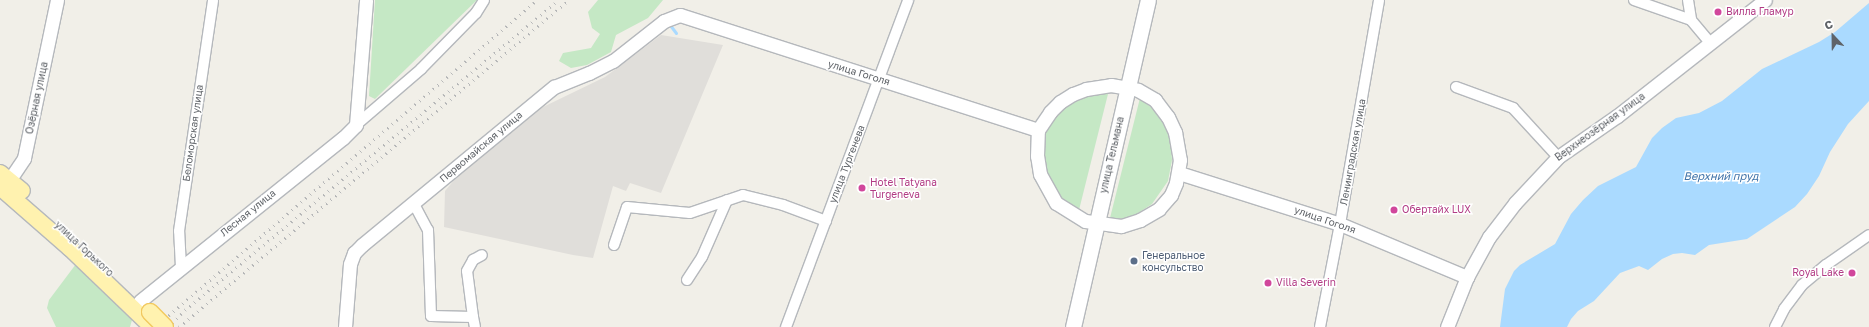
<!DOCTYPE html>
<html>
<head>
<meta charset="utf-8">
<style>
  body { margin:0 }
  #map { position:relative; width:1869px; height:327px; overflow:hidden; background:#f1efe8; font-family:"Golos Text",sans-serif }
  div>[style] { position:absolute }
  .industrial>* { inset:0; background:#e0deda }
  .green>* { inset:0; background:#c5e8c5 }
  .water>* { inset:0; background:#aadaff }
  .stream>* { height:3px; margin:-1.5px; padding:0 1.5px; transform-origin:1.5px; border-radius:1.5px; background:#aadaff }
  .roads { filter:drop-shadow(1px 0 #b5b8bc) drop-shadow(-1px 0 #b5b8bc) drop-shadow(0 1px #b5b8bc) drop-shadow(0 -1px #b5b8bc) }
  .minor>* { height:10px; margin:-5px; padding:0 5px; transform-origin:5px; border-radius:5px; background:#fff }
  .tertiary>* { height:13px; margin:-6.5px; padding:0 6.5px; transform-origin:6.5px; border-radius:6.5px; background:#fff }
  .secondary>* { height:15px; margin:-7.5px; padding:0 7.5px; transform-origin:7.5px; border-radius:7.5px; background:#fff }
  .primary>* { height:16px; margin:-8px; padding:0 8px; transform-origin:8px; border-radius:8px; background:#fff2af }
  .rail>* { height:3px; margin-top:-1.5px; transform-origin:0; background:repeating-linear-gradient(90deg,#b6b7b8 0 1px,transparent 0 6px) }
  .bridges { filter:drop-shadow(1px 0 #f2c960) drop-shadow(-1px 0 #f2c960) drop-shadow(0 1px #f2c960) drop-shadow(0 -1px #f2c960) }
  .primary-bridge>* { height:16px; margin:-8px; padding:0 8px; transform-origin:8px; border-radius:8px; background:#fff2af }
  .dots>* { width:11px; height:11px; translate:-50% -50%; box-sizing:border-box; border:2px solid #fff; border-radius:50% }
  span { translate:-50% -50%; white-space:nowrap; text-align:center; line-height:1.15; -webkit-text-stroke:3px #fff; paint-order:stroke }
  .hotel-label { font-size:10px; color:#b23c85 }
  .left { translate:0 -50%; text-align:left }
  .right { translate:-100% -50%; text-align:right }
  .street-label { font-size:10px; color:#5f6368 }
  .service-label { font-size:10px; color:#4e5e75 }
  .water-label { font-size:11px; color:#4174aa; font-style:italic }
  .north { position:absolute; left:1813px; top:16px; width:40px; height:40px; -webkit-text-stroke:3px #fff; paint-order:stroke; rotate:338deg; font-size:11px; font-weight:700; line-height:16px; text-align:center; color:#5f6368 }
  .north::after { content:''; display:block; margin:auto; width:14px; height:18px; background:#5f6368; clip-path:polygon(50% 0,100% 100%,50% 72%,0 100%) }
</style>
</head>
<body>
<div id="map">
  <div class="industrial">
    <div style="clip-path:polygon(661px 35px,723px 45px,661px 193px,630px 183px,626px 191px,613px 186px,593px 258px,573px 255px,444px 227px,445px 191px,475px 155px,541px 108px,605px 77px)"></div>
  </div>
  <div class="green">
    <div style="clip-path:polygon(375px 0,477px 0,375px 99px,369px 96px)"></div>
    <div style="clip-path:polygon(598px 0,663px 0,648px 18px,616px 35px,611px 52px,587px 65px,571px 68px,559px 61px,563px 53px,591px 48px,600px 34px,592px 28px,588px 12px)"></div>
    <div style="clip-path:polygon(1109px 90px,1079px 210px,1066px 204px,1053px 187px,1047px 171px,1042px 150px,1045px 129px,1056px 113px,1081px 94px)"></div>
    <div style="clip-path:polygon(1140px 98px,1152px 108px,1165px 126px,1171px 143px,1172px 160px,1168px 181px,1152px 204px,1132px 217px,1119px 219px,1110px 218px)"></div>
    <div style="clip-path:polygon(76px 264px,125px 312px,132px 320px,130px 327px,56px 327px,47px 308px,49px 300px)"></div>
  </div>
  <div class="water">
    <div style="clip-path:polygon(1869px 3px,1869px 101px,1848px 124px,1830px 152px,1819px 176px,1807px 194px,1795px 207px,1747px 239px,1709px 245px,1695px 255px,1682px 253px,1673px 254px,1662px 259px,1648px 270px,1639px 266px,1620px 273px,1594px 301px,1578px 311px,1571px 319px,1567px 327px,1500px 327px,1505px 289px,1514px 271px,1520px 265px,1555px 244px,1571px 214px,1583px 200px,1598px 186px,1636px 167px,1652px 138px,1662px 128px,1676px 118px,1699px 113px,1722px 101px,1762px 69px,1819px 42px,1835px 32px)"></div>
  </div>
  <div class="stream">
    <div style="left:670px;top:25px;width:10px;rotate:53deg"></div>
  </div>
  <div class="roads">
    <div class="minor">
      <div style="left:1634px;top:0;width:60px;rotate:19.3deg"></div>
      <div style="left:1691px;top:20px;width:30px;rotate:50deg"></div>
      <div style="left:1688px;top:0;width:20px;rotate:81deg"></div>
      <div style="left:1456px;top:87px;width:61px;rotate:20.2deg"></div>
      <div style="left:1513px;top:108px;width:67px;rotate:47.4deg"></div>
      <div style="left:356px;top:125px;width:86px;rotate:-40.7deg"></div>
      <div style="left:421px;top:69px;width:78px;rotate:-45.5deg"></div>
      <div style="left:476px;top:13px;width:15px;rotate:-58deg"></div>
      <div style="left:414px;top:204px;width:30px;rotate:62deg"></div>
      <div style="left:428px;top:230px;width:86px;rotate:88deg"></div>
      <div style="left:431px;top:316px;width:42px;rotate:1.4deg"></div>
      <div style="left:473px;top:317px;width:10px;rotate:79deg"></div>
      <div style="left:614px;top:245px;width:40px;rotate:-71.1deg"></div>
      <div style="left:627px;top:207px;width:63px;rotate:5.4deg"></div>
      <div style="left:690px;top:213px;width:56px;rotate:-18.8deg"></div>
      <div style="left:743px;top:195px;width:41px;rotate:14deg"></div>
      <div style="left:783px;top:205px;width:46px;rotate:20.4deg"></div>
      <div style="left:181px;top:267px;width:36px;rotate:-93deg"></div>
      <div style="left:179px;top:231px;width:233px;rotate:-81.6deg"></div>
      <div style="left:687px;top:280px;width:27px;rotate:-57deg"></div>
      <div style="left:702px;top:257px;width:62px;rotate:-66.3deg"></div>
      <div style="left:473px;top:317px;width:46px;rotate:-97.4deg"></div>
      <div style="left:467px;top:271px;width:13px;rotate:-61deg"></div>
      <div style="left:473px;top:260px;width:10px;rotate:-29deg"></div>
      <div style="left:786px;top:327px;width:349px;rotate:-69.5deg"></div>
      <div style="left:1320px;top:327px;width:105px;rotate:-79deg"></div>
      <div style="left:1340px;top:224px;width:227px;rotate:-80.1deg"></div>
      <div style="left:1775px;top:327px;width:20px;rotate:-63deg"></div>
      <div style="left:1784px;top:309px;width:30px;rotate:-53deg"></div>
      <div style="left:1802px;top:285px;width:31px;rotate:-40deg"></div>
      <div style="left:1826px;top:265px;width:52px;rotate:-34.9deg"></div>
    </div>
    <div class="tertiary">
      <div style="left:1111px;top:85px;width:27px;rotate:10deg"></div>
      <div style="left:1138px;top:90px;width:20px;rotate:30deg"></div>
      <div style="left:1155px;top:100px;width:21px;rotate:53deg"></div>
      <div style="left:1168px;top:117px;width:17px;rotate:65deg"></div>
      <div style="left:1175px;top:132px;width:28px;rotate:80deg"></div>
      <div style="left:1180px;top:160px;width:23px;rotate:100deg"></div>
      <div style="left:1176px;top:183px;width:13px;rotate:113deg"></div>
      <div style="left:1171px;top:195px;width:18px;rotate:131deg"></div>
      <div style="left:1159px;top:209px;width:22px;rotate:150deg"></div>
      <div style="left:1140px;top:220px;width:20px;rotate:162deg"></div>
      <div style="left:1121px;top:226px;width:36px;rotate:-172deg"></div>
      <div style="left:1085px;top:221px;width:34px;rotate:-148deg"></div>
      <div style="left:1056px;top:203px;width:33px;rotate:-119deg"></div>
      <div style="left:1040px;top:174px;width:18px;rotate:-99deg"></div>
      <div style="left:1037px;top:156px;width:26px;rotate:-88deg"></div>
      <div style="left:1038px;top:130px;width:22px;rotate:-56deg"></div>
      <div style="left:1050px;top:112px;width:14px;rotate:-45deg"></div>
      <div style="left:1060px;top:102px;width:15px;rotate:-32deg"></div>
      <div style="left:1073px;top:94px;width:14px;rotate:-21deg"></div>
      <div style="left:1086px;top:89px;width:25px;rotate:-9deg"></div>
      <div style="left:1179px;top:173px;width:169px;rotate:17.6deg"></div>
      <div style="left:1340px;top:224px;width:138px;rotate:22.7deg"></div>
      <div style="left:4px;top:188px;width:36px;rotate:-56deg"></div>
      <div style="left:24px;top:158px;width:161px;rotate:-78.2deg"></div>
      <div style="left:140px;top:301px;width:260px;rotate:-38.8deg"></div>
      <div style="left:343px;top:138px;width:18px;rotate:-45deg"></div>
      <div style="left:356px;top:125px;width:125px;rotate:-85.4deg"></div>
      <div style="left:345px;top:327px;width:63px;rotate:-85.5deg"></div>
      <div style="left:350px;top:264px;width:12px;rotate:-70deg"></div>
      <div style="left:354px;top:253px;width:11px;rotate:-45deg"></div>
      <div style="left:362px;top:245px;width:249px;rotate:-39.5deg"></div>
      <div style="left:554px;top:87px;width:38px;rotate:-22deg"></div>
      <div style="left:589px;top:73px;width:27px;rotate:-27deg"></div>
      <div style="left:613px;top:61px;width:65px;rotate:-38.1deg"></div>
      <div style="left:664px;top:21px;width:17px;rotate:-21deg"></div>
      <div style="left:680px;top:15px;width:376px;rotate:17.8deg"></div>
      <div style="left:1447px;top:327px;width:54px;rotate:-68.2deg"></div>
      <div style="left:1467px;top:277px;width:46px;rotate:-61.2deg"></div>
      <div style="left:1489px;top:237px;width:43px;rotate:-52.6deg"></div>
      <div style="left:1515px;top:203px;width:63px;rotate:-46.9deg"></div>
      <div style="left:1558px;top:157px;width:72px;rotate:-34.8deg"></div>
      <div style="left:1617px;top:116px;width:188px;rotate:-38.1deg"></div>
    </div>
    <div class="secondary">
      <div style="left:1073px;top:327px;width:335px;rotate:-77.1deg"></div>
    </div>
    <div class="primary">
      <div style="left:0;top:173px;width:28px;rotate:39deg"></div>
      <div style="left:0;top:187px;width:93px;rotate:41.1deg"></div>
      <div style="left:70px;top:248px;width:114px;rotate:43.9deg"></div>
    </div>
  </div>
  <div class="rail">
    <div style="left:155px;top:327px;width:503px;rotate:-40.56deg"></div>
    <div style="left:168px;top:327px;width:24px;rotate:-45deg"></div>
    <div style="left:185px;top:310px;width:485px;rotate:-39.7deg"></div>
    <div style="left:179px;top:327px;width:509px;rotate:-39.98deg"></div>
  </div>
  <div class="bridges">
    <div class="primary-bridge">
      <div style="left:150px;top:312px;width:21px;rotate:45deg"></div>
    </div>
  </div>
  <div class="dots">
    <div style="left:1718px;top:12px;background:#d1479c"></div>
    <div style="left:862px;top:188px;background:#d1479c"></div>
    <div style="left:1394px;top:210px;background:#d1479c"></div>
    <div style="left:1134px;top:261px;background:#5c6f8a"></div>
    <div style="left:1852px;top:273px;background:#d1479c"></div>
    <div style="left:1268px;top:283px;background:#d1479c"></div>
  </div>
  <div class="hotel-label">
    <span class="left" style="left:1726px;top:12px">Вилла Гламур</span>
    <span class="left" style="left:870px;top:188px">Hotel Tatyana<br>Turgeneva</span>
    <span class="left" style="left:1402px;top:210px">Обертайх LUX</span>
    <span class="right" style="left:1844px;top:273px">Royal Lake</span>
    <span class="left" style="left:1276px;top:283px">Villa Severin</span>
  </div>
  <div class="street-label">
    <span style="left:859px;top:73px;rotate:17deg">улица Гоголя</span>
    <span style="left:37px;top:98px;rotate:-78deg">Озёрная улица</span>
    <span style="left:1600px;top:127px;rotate:-36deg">Верхнеозёрная улица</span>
    <span style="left:193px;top:133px;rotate:-82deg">Беломорская улица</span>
    <span style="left:481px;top:147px;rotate:-40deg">Первомайская улица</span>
    <span style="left:1353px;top:152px;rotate:-80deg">Ленинградская улица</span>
    <span style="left:1112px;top:155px;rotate:-77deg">улица Тельмана</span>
    <span style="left:847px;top:164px;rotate:-69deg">улица Тургенева</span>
    <span style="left:248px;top:213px;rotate:-39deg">Лесная улица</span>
    <span style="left:1325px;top:220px;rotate:19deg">улица Гоголя</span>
    <span style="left:84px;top:249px;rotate:43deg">улица Горького</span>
  </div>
  <div class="service-label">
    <span class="left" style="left:1142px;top:261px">Генеральное<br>консульство</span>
  </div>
  <div class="water-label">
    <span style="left:1721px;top:176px">Верхний пруд</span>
  </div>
  <div class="north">С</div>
</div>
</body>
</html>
